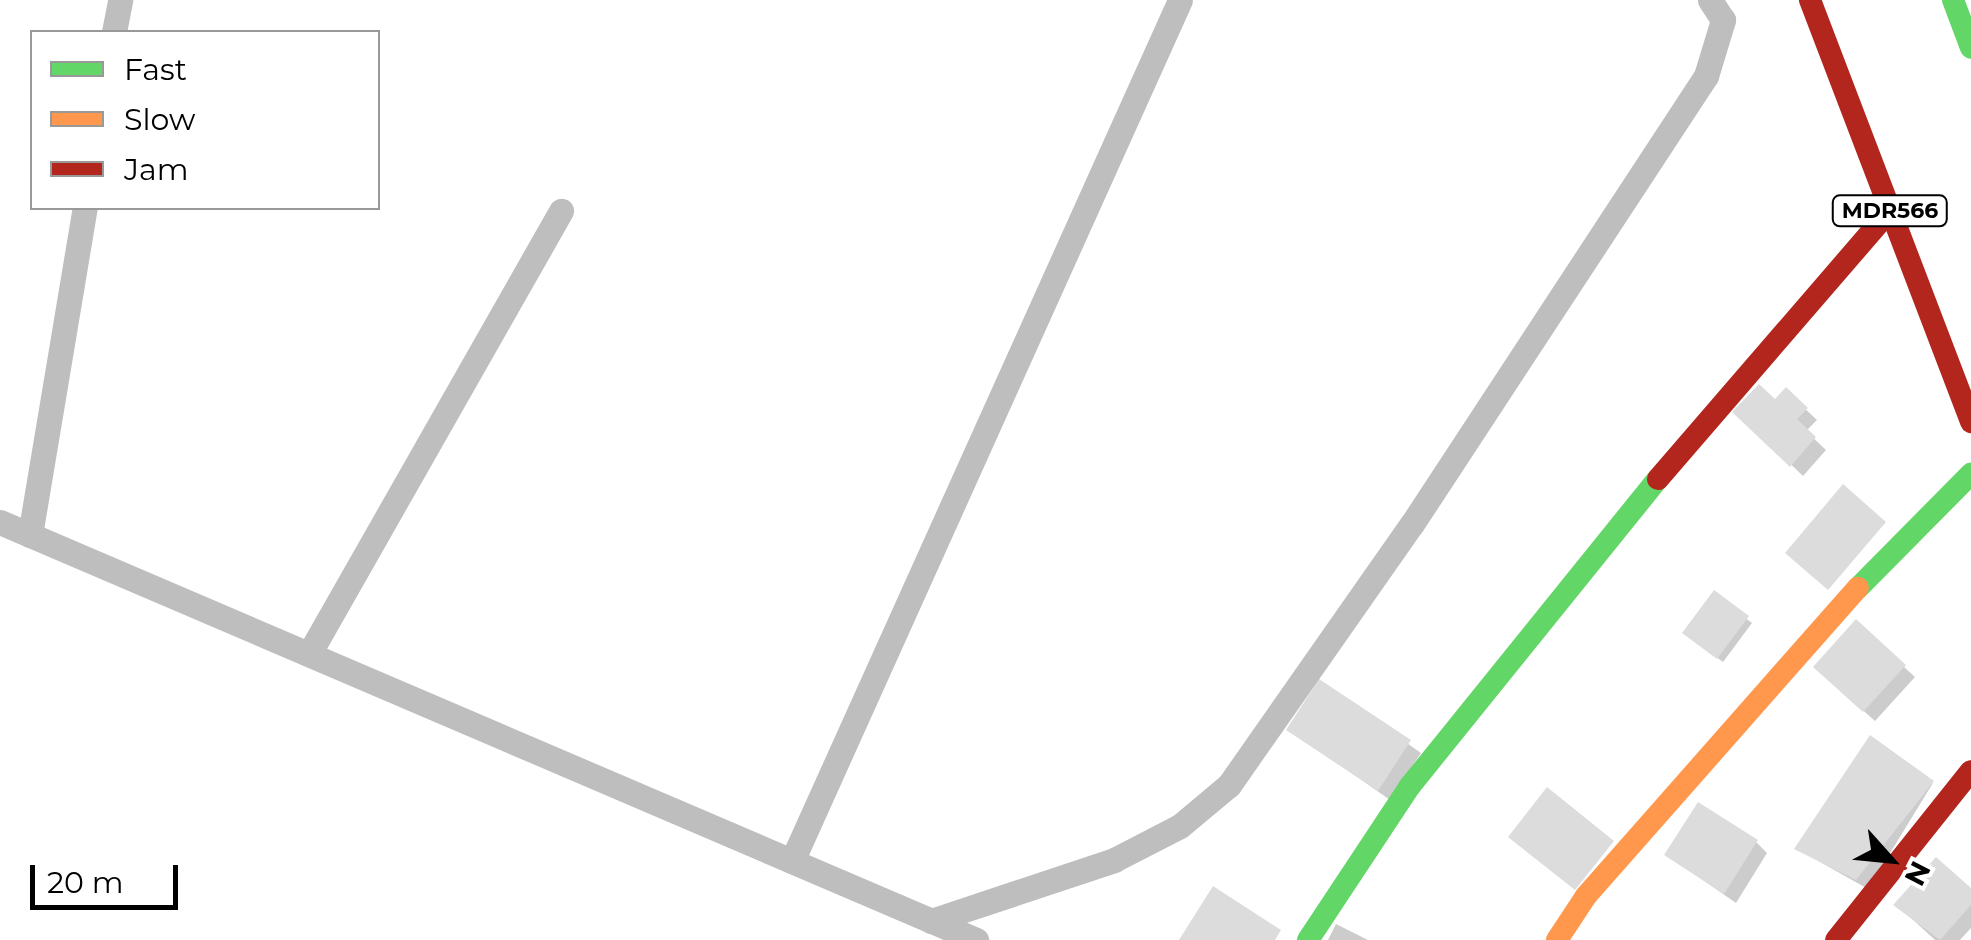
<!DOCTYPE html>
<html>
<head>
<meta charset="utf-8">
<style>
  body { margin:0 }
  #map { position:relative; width:1971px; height:940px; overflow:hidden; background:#fff; font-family:Montserrat,sans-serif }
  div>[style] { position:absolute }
  .shadow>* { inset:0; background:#0003 }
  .building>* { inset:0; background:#dcdcdc }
  .lane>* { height:25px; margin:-12.5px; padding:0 12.5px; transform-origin:12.5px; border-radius:12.5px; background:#bebebe }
  .fast>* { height:22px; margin:-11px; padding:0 11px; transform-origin:11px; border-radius:11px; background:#63d668 }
  .slow>* { height:22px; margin:-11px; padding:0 11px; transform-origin:11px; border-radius:11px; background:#ff974d }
  .jam>* { height:22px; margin:-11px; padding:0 11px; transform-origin:11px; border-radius:11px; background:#b3261e }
  span { translate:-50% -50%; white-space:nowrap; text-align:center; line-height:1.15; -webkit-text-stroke:9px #fff; paint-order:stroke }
  .shield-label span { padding:2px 8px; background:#fff; border:2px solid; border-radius:8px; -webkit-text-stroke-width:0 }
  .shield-label { font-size:22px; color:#000; font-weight:700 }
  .legend { position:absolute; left:30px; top:30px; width:350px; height:180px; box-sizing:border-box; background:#fff; border:2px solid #999; margin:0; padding:12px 18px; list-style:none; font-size:30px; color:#000 }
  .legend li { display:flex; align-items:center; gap:20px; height:50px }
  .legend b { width:50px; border:2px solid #999 }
  .north { position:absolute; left:1841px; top:810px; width:100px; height:100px; -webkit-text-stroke:8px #fff; paint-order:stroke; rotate:117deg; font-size:28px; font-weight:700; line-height:40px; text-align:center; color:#000 }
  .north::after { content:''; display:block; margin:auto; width:35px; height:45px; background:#000; clip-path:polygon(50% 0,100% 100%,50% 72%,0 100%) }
  .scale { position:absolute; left:30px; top:865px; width:148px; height:45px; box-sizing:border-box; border:5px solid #000; border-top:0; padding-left:12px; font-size:30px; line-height:35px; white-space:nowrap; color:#000; -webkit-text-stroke:8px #fff; paint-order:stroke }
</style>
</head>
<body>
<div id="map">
  <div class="shadow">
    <div style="clip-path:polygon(1786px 391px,1817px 420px,1806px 431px,1826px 450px,1803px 476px,1736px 412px,1775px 402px)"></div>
    <div style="clip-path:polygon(1714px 594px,1752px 623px,1723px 662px,1690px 638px)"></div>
    <div style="clip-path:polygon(1904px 667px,1915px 677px,1875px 721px,1827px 678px)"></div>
    <div style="clip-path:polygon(1320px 682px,1421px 753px,1390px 800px,1289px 729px)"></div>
    <div style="clip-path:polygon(1933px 783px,1868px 889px,1797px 849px)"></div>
    <div style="clip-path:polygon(1756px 842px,1767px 853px,1736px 903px,1667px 855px)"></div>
    <div style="clip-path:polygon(1971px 892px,1971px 928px,1960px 940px,1935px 940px,1897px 905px)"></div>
    <div style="clip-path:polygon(1336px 924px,1368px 940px,1328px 940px)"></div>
  </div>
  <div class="building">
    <div style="clip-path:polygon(1759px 384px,1775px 399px,1786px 387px,1808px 408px,1797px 419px,1816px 437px,1790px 467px,1732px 412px)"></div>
    <div style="clip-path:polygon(1843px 484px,1886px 522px,1828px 590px,1785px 553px)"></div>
    <div style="clip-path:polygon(1714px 590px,1749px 616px,1717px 659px,1682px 633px)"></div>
    <div style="clip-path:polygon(1856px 619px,1906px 665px,1863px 712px,1813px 667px)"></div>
    <div style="clip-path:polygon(1319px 679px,1411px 740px,1378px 791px,1286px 730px)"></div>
    <div style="clip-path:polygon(1870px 735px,1934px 781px,1856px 880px,1794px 849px)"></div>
    <div style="clip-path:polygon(1547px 787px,1614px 841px,1575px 890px,1508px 837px)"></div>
    <div style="clip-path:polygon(1698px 802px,1758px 840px,1724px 894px,1664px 855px)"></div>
    <div style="clip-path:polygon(1936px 857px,1971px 888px,1971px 905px,1940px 940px,1893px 905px)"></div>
    <div style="clip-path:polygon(1213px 886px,1281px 930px,1275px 940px,1179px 940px)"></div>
  </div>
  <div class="lane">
    <div style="left:114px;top:32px;width:33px;rotate:-79deg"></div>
    <div style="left:0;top:522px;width:1062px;rotate:23.18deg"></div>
    <div style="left:30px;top:535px;width:332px;rotate:-80.5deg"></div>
    <div style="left:309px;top:654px;width:510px;rotate:-60.37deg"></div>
    <div style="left:792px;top:861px;width:944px;rotate:-65.74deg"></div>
    <div style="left:931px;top:921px;width:193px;rotate:-18.4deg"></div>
    <div style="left:1114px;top:860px;width:74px;rotate:-27.3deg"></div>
    <div style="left:1180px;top:826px;width:64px;rotate:-39.9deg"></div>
    <div style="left:1229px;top:785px;width:319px;rotate:-55deg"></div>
    <div style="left:1412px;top:524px;width:536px;rotate:-56.73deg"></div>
    <div style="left:1706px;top:76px;width:59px;rotate:-73.1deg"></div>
    <div style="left:1723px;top:20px;width:24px;rotate:-123deg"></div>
  </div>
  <div class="fast">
    <div style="left:1953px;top:0;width:51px;rotate:69.4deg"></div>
    <div style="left:1858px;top:588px;width:161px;rotate:-45.3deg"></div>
    <div style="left:1308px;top:940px;width:185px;rotate:-56.5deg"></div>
    <div style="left:1410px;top:786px;width:395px;rotate:-51.1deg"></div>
  </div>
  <div class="slow">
    <div style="left:1557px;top:940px;width:53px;rotate:-56.6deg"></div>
    <div style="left:1586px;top:896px;width:411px;rotate:-48.6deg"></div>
  </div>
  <div class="jam">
    <div style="left:1810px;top:0;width:452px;rotate:69.1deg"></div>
    <div style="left:1658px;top:479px;width:355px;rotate:-49.2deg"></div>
    <div style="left:1836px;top:940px;width:216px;rotate:-51.4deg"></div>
  </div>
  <div class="shield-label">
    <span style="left:1890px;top:211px">MDR566</span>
  </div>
  <ul class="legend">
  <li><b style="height:12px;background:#63d668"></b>Fast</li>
  <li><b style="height:12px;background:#ff974d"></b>Slow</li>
  <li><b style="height:12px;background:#b3261e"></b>Jam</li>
  </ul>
  <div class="north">N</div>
  <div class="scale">20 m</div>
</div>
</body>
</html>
